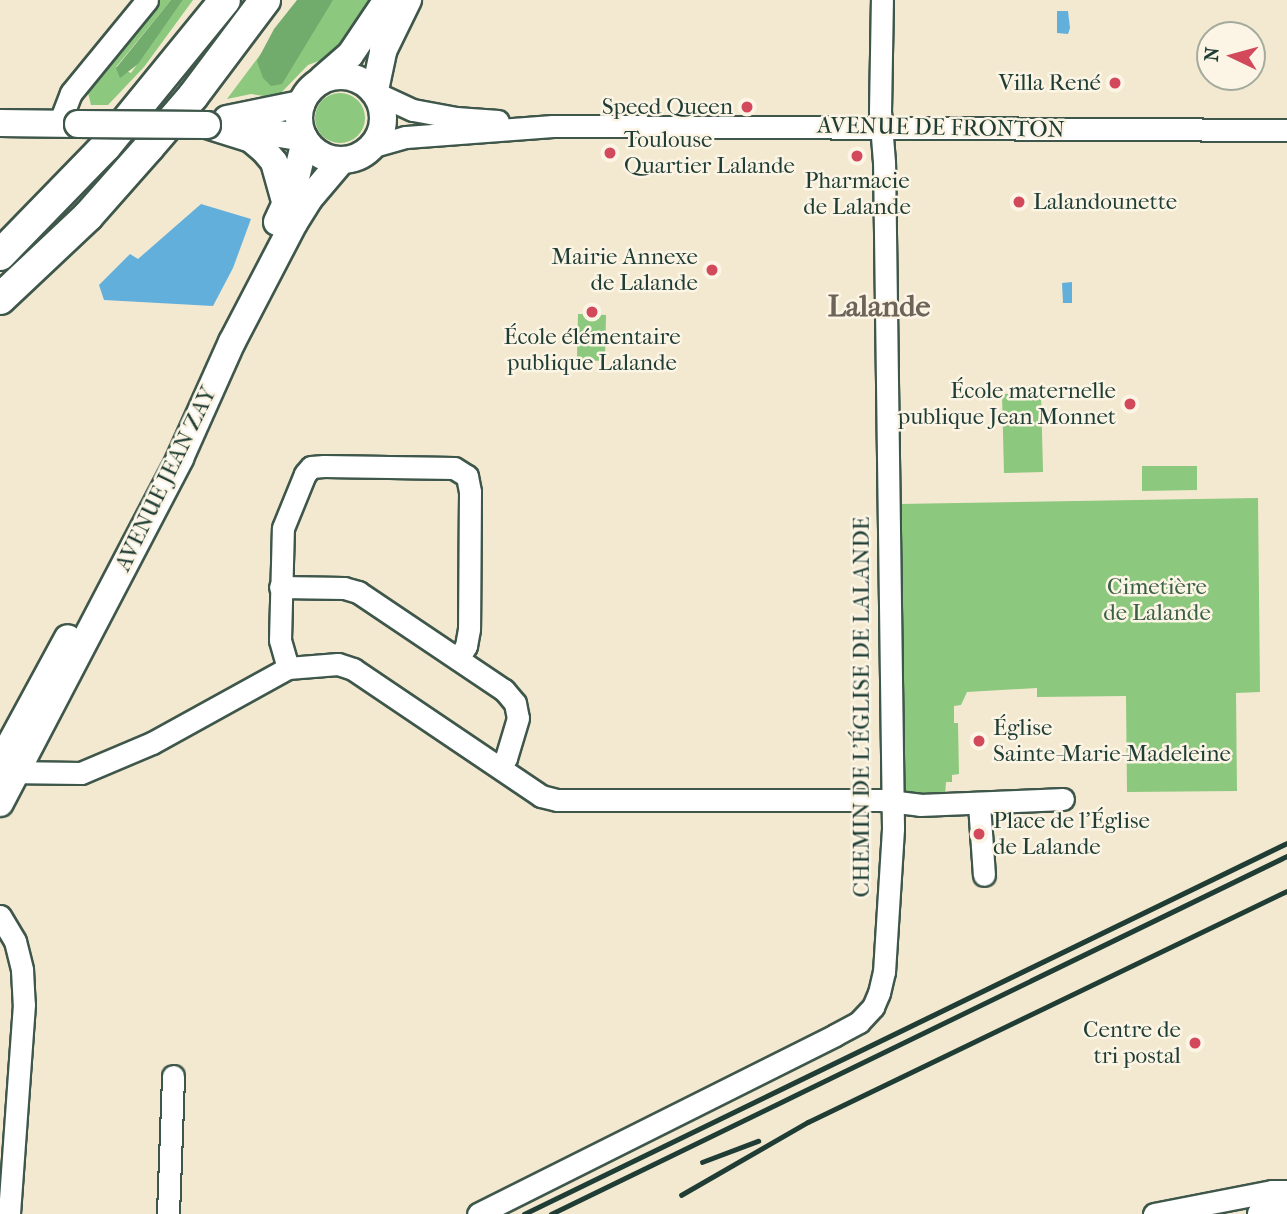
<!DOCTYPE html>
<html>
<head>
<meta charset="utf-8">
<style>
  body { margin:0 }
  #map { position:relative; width:1287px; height:1214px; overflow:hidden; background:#f3e9d0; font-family:"IM FELL French Canon",serif }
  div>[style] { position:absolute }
  .green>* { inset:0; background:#8cc87d }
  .round { border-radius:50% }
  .forest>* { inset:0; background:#71ac6c }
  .water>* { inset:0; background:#63afdc }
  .roads { filter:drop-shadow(2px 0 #3f574b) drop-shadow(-2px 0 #3f574b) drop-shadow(0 2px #3f574b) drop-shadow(0 -2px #3f574b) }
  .minor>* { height:21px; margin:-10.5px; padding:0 10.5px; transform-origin:10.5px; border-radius:10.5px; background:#fff }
  .major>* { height:26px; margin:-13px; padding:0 13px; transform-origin:13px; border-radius:13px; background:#fff }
  .major>.ring { margin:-13px; padding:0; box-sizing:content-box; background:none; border:26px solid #fff; border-radius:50% }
  .highway>* { height:30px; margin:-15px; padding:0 15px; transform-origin:15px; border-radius:15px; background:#fff }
  .rail>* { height:4.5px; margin:-2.25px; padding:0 2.25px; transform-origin:2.25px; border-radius:2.25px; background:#1f3d34 }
  .bridges { filter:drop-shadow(2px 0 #3f574b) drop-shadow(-2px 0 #3f574b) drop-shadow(0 2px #3f574b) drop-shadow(0 -2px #3f574b) }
  .major-bridge>* { height:26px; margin:-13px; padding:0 13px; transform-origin:13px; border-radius:13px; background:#fff }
  .dots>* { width:19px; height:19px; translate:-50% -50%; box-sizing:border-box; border:4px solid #fcf5e5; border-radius:50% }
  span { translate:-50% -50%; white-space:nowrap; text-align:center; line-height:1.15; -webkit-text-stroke:5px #fcf5e5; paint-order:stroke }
  .poi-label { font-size:23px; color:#1f3d34 }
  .right { translate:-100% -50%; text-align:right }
  .left { translate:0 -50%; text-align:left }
  .street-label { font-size:23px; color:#1f3d34 }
  .park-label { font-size:23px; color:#3a6046 }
  .district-label { font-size:30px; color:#6d6459; font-weight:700 }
  .north { position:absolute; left:1196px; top:21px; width:70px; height:70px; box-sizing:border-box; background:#fcf5e5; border:2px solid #a4ab9e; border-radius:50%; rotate:275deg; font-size:19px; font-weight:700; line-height:28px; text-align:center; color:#1f3d34 }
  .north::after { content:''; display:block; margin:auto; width:24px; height:32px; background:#d1495b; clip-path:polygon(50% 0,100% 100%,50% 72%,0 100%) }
</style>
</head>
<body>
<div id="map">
  <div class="green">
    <div style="clip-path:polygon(158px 0,171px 0,116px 67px,131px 73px,183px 0,193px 0,144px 67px,108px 105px,91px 105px,87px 89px)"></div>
    <div style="clip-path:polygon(333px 0,372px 0,341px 46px,329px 57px,308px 65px,276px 98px,251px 94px,227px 99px,263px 51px,258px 61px)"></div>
    <div class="round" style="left:315px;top:93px;width:50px;height:50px"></div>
    <div style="clip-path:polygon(578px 314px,606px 315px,605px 361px,577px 360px)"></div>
    <div style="clip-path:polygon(1041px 393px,1043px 472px,1004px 473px,1002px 394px)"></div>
    <div style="clip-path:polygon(1142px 466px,1197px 466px,1197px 490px,1142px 491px)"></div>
    <div style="clip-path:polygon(1258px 498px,1260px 692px,1236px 693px,1237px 791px,1127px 792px,1126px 696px,1037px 697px,1037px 688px,967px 692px,961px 705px,954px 706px,954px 723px,958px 723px,959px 774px,952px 775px,952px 782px,946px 782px,945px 795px,904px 796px,899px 504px)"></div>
  </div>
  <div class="forest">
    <div style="clip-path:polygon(171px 0,183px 0,138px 64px,120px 78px,116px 68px)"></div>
    <div style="clip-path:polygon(297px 0,333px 0,282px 84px,271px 86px,263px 78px,257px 61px,274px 29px)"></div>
  </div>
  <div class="water">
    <div style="clip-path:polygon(1057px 11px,1068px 11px,1070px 28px,1068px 34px,1057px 33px)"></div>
    <div style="clip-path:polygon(201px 204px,251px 219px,233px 268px,213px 306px,104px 300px,99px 285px,130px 254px,138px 259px)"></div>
    <div style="clip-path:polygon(1072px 282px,1072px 303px,1063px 303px,1062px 283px)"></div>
  </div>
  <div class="roads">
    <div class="minor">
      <div style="left:378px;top:94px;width:38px;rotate:25deg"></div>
      <div style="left:413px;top:110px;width:44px;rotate:10.5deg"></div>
      <div style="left:456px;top:118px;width:42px;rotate:4.1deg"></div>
      <div style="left:59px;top:124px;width:33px;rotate:-69deg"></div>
      <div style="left:71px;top:93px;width:120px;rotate:-50.7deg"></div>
      <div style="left:374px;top:146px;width:33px;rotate:-16deg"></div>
      <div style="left:406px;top:137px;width:147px;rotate:-4.3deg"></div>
      <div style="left:553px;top:126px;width:734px;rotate:0.31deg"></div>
      <div style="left:280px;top:587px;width:64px;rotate:0.9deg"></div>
      <div style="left:344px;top:588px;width:15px;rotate:16deg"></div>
      <div style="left:358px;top:592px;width:176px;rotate:33.9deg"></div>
      <div style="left:504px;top:690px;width:17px;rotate:50deg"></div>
      <div style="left:515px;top:703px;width:15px;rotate:79deg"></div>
      <div style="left:518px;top:718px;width:42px;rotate:106.7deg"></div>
      <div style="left:506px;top:758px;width:11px;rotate:131deg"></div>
      <div style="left:288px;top:668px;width:29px;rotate:-106deg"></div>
      <div style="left:280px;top:640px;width:112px;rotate:-88.5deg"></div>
      <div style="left:283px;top:528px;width:58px;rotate:-67.8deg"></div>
      <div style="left:305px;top:474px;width:9px;rotate:-49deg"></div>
      <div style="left:311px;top:467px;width:13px;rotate:-4deg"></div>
      <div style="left:324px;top:466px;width:130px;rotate:0.9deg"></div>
      <div style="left:454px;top:468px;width:15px;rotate:32deg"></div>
      <div style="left:467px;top:476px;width:16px;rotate:79deg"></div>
      <div style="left:470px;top:492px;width:137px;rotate:90.4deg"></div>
      <div style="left:469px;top:629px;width:17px;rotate:100deg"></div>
      <div style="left:466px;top:646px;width:15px;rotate:122deg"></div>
      <div style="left:5px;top:772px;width:76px;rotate:0.8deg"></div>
      <div style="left:81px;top:773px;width:77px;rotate:-22.9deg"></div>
      <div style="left:152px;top:743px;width:155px;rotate:-28.9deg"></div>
      <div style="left:288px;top:668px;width:50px;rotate:-4.6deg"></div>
      <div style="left:338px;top:664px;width:16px;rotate:18deg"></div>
      <div style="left:353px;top:669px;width:227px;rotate:34deg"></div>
      <div style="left:541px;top:796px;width:16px;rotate:14deg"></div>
      <div style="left:557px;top:800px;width:324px"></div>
      <div style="left:881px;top:800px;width:39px;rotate:7deg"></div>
      <div style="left:920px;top:805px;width:143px;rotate:-2.4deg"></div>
      <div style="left:979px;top:804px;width:71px;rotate:86deg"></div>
      <div style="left:0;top:916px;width:29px;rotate:59deg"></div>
      <div style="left:15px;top:941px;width:30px;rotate:76deg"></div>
      <div style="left:22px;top:970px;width:34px;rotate:87deg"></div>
      <div style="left:24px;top:1004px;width:211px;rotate:94.1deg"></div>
      <div style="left:168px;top:1214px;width:138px;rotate:-87.9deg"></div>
      <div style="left:478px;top:1214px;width:399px;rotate:-26.6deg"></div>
      <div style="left:835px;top:1035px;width:27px;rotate:-28deg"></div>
      <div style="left:859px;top:1022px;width:21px;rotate:-47deg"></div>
      <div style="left:873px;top:1007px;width:15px;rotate:-67deg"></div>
      <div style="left:879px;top:993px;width:22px;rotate:-77deg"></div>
      <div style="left:884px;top:972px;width:144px;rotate:-86.4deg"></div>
      <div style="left:893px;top:828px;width:666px;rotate:-90.77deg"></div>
      <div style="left:884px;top:162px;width:51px;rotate:-94.5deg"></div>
      <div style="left:880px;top:111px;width:111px;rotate:-89deg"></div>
      <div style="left:1154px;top:1214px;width:120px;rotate:-11deg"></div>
      <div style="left:1272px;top:1191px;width:15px"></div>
    </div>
    <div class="major">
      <div class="ring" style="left:299px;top:76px;width:58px;height:58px"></div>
      <div style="left:322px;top:79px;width:37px;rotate:-41deg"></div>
      <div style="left:350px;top:55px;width:66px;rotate:-56.1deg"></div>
      <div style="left:375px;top:90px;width:40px;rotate:-78deg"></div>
      <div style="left:383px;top:51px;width:57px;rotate:-63.9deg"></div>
      <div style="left:227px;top:119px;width:76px;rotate:-11.5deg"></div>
      <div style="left:0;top:123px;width:78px;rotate:0.7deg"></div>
      <div style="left:207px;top:125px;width:46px;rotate:17.7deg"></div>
      <div style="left:251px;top:139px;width:17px;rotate:40deg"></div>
      <div style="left:264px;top:150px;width:16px;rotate:50deg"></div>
      <div style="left:274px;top:162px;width:45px;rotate:74.4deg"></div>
      <div style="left:236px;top:127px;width:69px;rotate:9.2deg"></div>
      <div style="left:277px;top:222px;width:40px;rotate:-65deg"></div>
      <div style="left:294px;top:186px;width:46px;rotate:-76.3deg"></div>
      <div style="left:0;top:763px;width:142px;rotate:-61.5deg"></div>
      <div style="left:0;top:803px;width:389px;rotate:-62.4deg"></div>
      <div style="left:180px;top:458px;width:127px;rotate:-65.9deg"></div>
      <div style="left:232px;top:342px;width:134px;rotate:-62.5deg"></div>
      <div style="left:294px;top:223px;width:28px;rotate:-58deg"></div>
      <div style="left:309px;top:199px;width:50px;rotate:-49.9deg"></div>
      <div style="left:1261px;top:1214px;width:29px;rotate:-25deg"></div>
    </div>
    <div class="highway">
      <div style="left:0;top:255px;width:152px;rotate:-45.8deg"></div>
      <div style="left:106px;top:146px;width:188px;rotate:-50.8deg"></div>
      <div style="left:0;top:299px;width:121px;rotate:-43.3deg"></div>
      <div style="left:88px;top:216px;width:92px;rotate:-48.5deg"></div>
      <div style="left:149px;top:147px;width:67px;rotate:-49.2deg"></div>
      <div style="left:193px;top:96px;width:120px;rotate:-53.1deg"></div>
    </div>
  </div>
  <div class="rail">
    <div style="left:702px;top:1162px;width:60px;rotate:-20.6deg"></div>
    <div style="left:681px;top:1195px;width:146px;rotate:-29.9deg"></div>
    <div style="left:808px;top:1122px;width:532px;rotate:-25.75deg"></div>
    <div style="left:524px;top:1214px;width:848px;rotate:-25.93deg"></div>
    <div style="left:551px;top:1214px;width:818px;rotate:-25.94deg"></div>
  </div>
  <div class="bridges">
    <div class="major-bridge">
      <div style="left:78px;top:124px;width:129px;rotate:0.4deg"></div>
    </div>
  </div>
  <div class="dots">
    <div style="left:1115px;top:83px;background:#d1495b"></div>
    <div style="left:747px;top:107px;background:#d1495b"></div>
    <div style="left:610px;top:153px;background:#d1495b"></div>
    <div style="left:857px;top:156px;background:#d1495b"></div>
    <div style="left:1019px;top:202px;background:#d1495b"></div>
    <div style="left:712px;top:270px;background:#d1495b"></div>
    <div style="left:592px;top:312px;background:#d1495b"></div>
    <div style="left:1130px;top:404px;background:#d1495b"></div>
    <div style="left:979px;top:741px;background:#d1495b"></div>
    <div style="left:979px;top:834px;background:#d1495b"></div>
    <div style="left:1195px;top:1043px;background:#d1495b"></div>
  </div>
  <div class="poi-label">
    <span class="right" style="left:1101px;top:83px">Villa René</span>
    <span class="right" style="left:733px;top:107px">Speed Queen</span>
    <span class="left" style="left:624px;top:153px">Toulouse<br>Quartier Lalande</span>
    <span style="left:857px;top:194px">Pharmacie<br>de Lalande</span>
    <span class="left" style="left:1033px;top:202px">Lalandounette</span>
    <span class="right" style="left:698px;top:270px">Mairie Annexe<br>de Lalande</span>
    <span style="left:592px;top:350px">École élémentaire<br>publique Lalande</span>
    <span class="right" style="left:1116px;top:404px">École maternelle<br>publique Jean Monnet</span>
    <span class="left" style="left:993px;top:741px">Église<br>Sainte-Marie-Madeleine</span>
    <span class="left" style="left:993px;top:834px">Place de l'Église<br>de Lalande</span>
    <span class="right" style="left:1181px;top:1043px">Centre de<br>tri postal</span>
  </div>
  <div class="street-label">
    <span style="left:941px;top:128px;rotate:1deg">AVENUE DE FRONTON</span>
    <span style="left:166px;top:479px;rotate:-64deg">AVENUE JEAN ZAY</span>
    <span style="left:862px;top:707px;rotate:-90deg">CHEMIN DE L'ÉGLISE DE LALANDE</span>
  </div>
  <div class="park-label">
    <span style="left:1157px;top:600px">Cimetière<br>de Lalande</span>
  </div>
  <div class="district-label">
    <span style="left:879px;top:307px">Lalande</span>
  </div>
  <div class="north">N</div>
</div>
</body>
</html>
